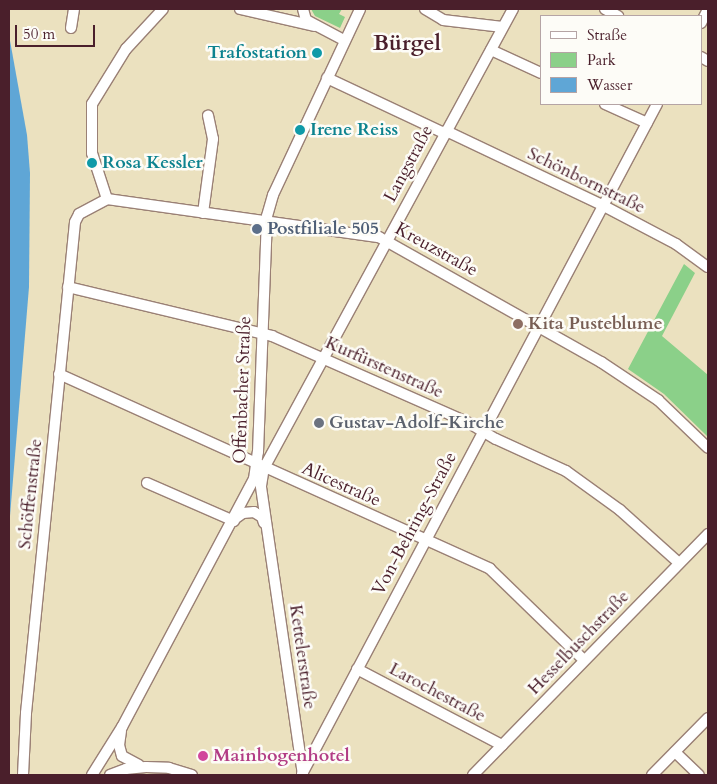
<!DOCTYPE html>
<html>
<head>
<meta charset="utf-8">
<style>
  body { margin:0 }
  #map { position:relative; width:717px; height:784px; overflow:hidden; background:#ebe1bf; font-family:Cardo,serif }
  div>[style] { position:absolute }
  .green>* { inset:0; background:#8bd089 }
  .water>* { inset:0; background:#5fa6d6 }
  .roads { filter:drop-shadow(1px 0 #9a8075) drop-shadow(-1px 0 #9a8075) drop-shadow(0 1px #9a8075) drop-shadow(0 -1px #9a8075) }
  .minor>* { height:10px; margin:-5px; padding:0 5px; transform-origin:5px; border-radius:5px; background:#fff }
  .dots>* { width:14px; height:14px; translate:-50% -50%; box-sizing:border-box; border:2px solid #fdfcf7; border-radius:50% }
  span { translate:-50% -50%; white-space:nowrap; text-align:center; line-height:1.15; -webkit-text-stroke:5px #fdfcf7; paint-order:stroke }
  .culture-label { font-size:18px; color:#0d838f; font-weight:700 }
  .right { translate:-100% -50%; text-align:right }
  .left { translate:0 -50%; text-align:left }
  .street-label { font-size:18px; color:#4a1f2b }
  .service-label { font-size:18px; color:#4e5e75; font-weight:700 }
  .education-label { font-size:18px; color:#785e54; font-weight:700 }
  .worship-label { font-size:18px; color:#5b616d; font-weight:700 }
  .hotel-label { font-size:18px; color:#b23c85; font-weight:700 }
  .district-label { font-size:22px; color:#4a1f2b; font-weight:700 }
  .frame { position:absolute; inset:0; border:10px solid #4a1f2b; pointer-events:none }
  .legend { position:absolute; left:540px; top:15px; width:162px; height:90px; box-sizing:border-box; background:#fdfcf7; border:1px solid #b5a4a5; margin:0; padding:6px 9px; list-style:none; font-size:15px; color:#4a1f2b }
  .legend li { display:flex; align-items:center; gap:10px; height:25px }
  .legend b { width:25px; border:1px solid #b5a4a5 }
  .scale { position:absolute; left:15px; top:25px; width:80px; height:22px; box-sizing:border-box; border:2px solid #4a1f2b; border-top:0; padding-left:6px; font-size:15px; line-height:18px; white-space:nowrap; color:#4a1f2b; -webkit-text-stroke:4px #fdfcf7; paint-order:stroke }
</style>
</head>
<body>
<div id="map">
  <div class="green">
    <div style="clip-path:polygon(311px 9px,342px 9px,339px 14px,345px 17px,340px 28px,315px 16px)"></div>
    <div style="clip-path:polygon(684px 264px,695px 273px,662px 336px,708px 375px,708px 437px,664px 394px,628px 369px)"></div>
  </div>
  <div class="water">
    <div style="clip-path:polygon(9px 35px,27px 135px,30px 173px,29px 287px,9px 528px)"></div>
  </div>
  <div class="roads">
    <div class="minor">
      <div style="left:240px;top:9px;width:76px;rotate:12.9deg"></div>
      <div style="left:303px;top:9px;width:11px;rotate:75deg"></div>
      <div style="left:306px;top:20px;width:43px;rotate:27.8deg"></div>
      <div style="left:425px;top:9px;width:21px;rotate:31deg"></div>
      <div style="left:443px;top:20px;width:60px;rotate:6.7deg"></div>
      <div style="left:605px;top:9px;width:15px;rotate:28deg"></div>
      <div style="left:701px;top:23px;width:16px;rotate:-63deg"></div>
      <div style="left:71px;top:28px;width:19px;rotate:-81deg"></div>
      <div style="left:491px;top:50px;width:55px;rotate:24.7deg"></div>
      <div style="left:701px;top:57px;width:8px;rotate:30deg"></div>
      <div style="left:327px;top:78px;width:129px;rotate:25.2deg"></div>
      <div style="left:605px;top:104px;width:46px;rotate:24.3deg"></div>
      <div style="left:446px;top:131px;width:173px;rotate:25.4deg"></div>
      <div style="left:602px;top:205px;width:84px;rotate:27.8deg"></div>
      <div style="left:676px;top:244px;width:39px;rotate:36deg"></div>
      <div style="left:107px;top:199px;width:48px;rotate:-108.1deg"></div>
      <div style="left:92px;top:153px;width:49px;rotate:-90deg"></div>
      <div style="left:92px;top:104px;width:65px;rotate:-58.3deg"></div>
      <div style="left:126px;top:49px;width:54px;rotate:-47.2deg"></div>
      <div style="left:203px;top:213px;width:75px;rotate:-82.3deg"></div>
      <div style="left:213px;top:139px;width:24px;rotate:-102deg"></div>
      <div style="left:68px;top:287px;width:210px;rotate:13.5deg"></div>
      <div style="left:272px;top:336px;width:215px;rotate:23.8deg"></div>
      <div style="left:469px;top:423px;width:31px;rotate:31deg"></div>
      <div style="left:496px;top:439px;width:77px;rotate:24.6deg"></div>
      <div style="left:566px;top:471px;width:67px;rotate:35.8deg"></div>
      <div style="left:620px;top:510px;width:79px;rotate:41.9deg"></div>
      <div style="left:59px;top:374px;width:473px;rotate:24.3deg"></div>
      <div style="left:490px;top:569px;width:131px;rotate:44.1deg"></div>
      <div style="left:147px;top:483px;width:95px;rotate:23.6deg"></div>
      <div style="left:236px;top:518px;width:9px;rotate:-36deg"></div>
      <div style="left:243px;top:513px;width:11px;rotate:-5deg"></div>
      <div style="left:254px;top:512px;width:9px;rotate:32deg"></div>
      <div style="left:262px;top:517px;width:6px;rotate:72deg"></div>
      <div style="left:357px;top:669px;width:164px;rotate:27.7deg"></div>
      <div style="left:121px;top:731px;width:14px;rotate:98deg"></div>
      <div style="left:119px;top:745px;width:11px;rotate:75deg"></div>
      <div style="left:122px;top:756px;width:19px;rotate:28deg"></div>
      <div style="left:675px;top:752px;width:33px;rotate:44deg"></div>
      <div style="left:302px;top:774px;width:758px;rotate:-62.08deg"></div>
      <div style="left:23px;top:775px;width:62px;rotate:-87.2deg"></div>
      <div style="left:26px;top:713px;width:493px;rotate:-84.3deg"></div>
      <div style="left:75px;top:222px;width:9px;rotate:-63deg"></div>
      <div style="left:79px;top:214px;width:32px;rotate:-28deg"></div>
      <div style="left:107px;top:199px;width:275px;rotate:8deg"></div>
      <div style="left:379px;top:237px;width:255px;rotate:29.4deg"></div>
      <div style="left:601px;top:362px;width:69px;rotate:33.7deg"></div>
      <div style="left:658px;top:400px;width:69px;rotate:43.8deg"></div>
      <div style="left:92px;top:775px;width:57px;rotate:-58deg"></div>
      <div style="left:122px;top:727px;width:281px;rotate:-62deg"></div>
      <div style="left:254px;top:479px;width:27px;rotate:-82deg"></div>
      <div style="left:258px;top:452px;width:236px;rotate:-87.8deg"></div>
      <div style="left:267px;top:216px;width:22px;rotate:-74deg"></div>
      <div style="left:273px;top:195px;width:205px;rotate:-64.9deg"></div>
      <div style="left:110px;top:775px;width:17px;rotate:-21deg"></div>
      <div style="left:126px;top:769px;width:20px;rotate:-6deg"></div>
      <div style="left:146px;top:767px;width:23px;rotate:2deg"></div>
      <div style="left:169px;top:768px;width:24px;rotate:17deg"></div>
      <div style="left:303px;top:775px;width:292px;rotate:-98.3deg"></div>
      <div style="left:261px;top:486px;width:18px;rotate:-81deg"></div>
      <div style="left:264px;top:468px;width:522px;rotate:-61.52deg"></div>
      <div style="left:473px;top:775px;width:337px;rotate:-45.7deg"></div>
      <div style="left:652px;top:775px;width:80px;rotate:-45.5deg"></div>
    </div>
  </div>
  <div class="dots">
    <div style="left:317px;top:53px;background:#0f9aa8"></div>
    <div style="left:300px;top:130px;background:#0f9aa8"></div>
    <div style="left:92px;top:163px;background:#0f9aa8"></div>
    <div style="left:257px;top:229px;background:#5c6f8a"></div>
    <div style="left:518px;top:324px;background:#8d6e63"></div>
    <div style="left:319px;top:423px;background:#6b7280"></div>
    <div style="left:203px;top:756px;background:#d1479c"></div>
  </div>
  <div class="culture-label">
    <span class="right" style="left:307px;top:53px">Trafostation</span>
    <span class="left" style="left:310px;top:130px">Irene Reiss</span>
    <span class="left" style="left:102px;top:163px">Rosa Kessler</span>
  </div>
  <div class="street-label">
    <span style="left:409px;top:164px;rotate:-62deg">Langstraße</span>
    <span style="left:586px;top:181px;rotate:26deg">Schönbornstraße</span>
    <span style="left:436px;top:250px;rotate:29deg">Kreuzstraße</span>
    <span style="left:384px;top:368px;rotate:24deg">Kurfürstenstraße</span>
    <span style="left:243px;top:390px;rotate:-88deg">Offenbacher Straße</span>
    <span style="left:341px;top:485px;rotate:24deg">Alicestraße</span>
    <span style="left:31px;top:494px;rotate:-84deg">Schöffenstraße</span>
    <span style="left:415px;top:524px;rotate:-62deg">Von-Behring-Straße</span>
    <span style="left:579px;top:643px;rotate:-46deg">Hesselbuschstraße</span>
    <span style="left:302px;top:657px;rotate:82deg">Kettelerstraße</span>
    <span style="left:437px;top:693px;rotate:28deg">Larochestraße</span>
  </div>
  <div class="service-label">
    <span class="left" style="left:267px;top:229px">Postfiliale 505</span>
  </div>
  <div class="education-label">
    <span class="left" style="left:528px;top:324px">Kita Pusteblume</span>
  </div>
  <div class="worship-label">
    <span class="left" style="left:329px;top:423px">Gustav-Adolf-Kirche</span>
  </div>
  <div class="hotel-label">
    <span class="left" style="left:213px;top:756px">Mainbogenhotel</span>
  </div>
  <div class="district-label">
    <span style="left:407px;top:44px">Bürgel</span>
  </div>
  <div class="frame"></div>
  <ul class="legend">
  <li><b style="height:6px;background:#fff"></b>Straße</li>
  <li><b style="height:14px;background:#8bd089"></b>Park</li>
  <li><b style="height:14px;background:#5fa6d6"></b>Wasser</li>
  </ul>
  <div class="scale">50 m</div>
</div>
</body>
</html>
